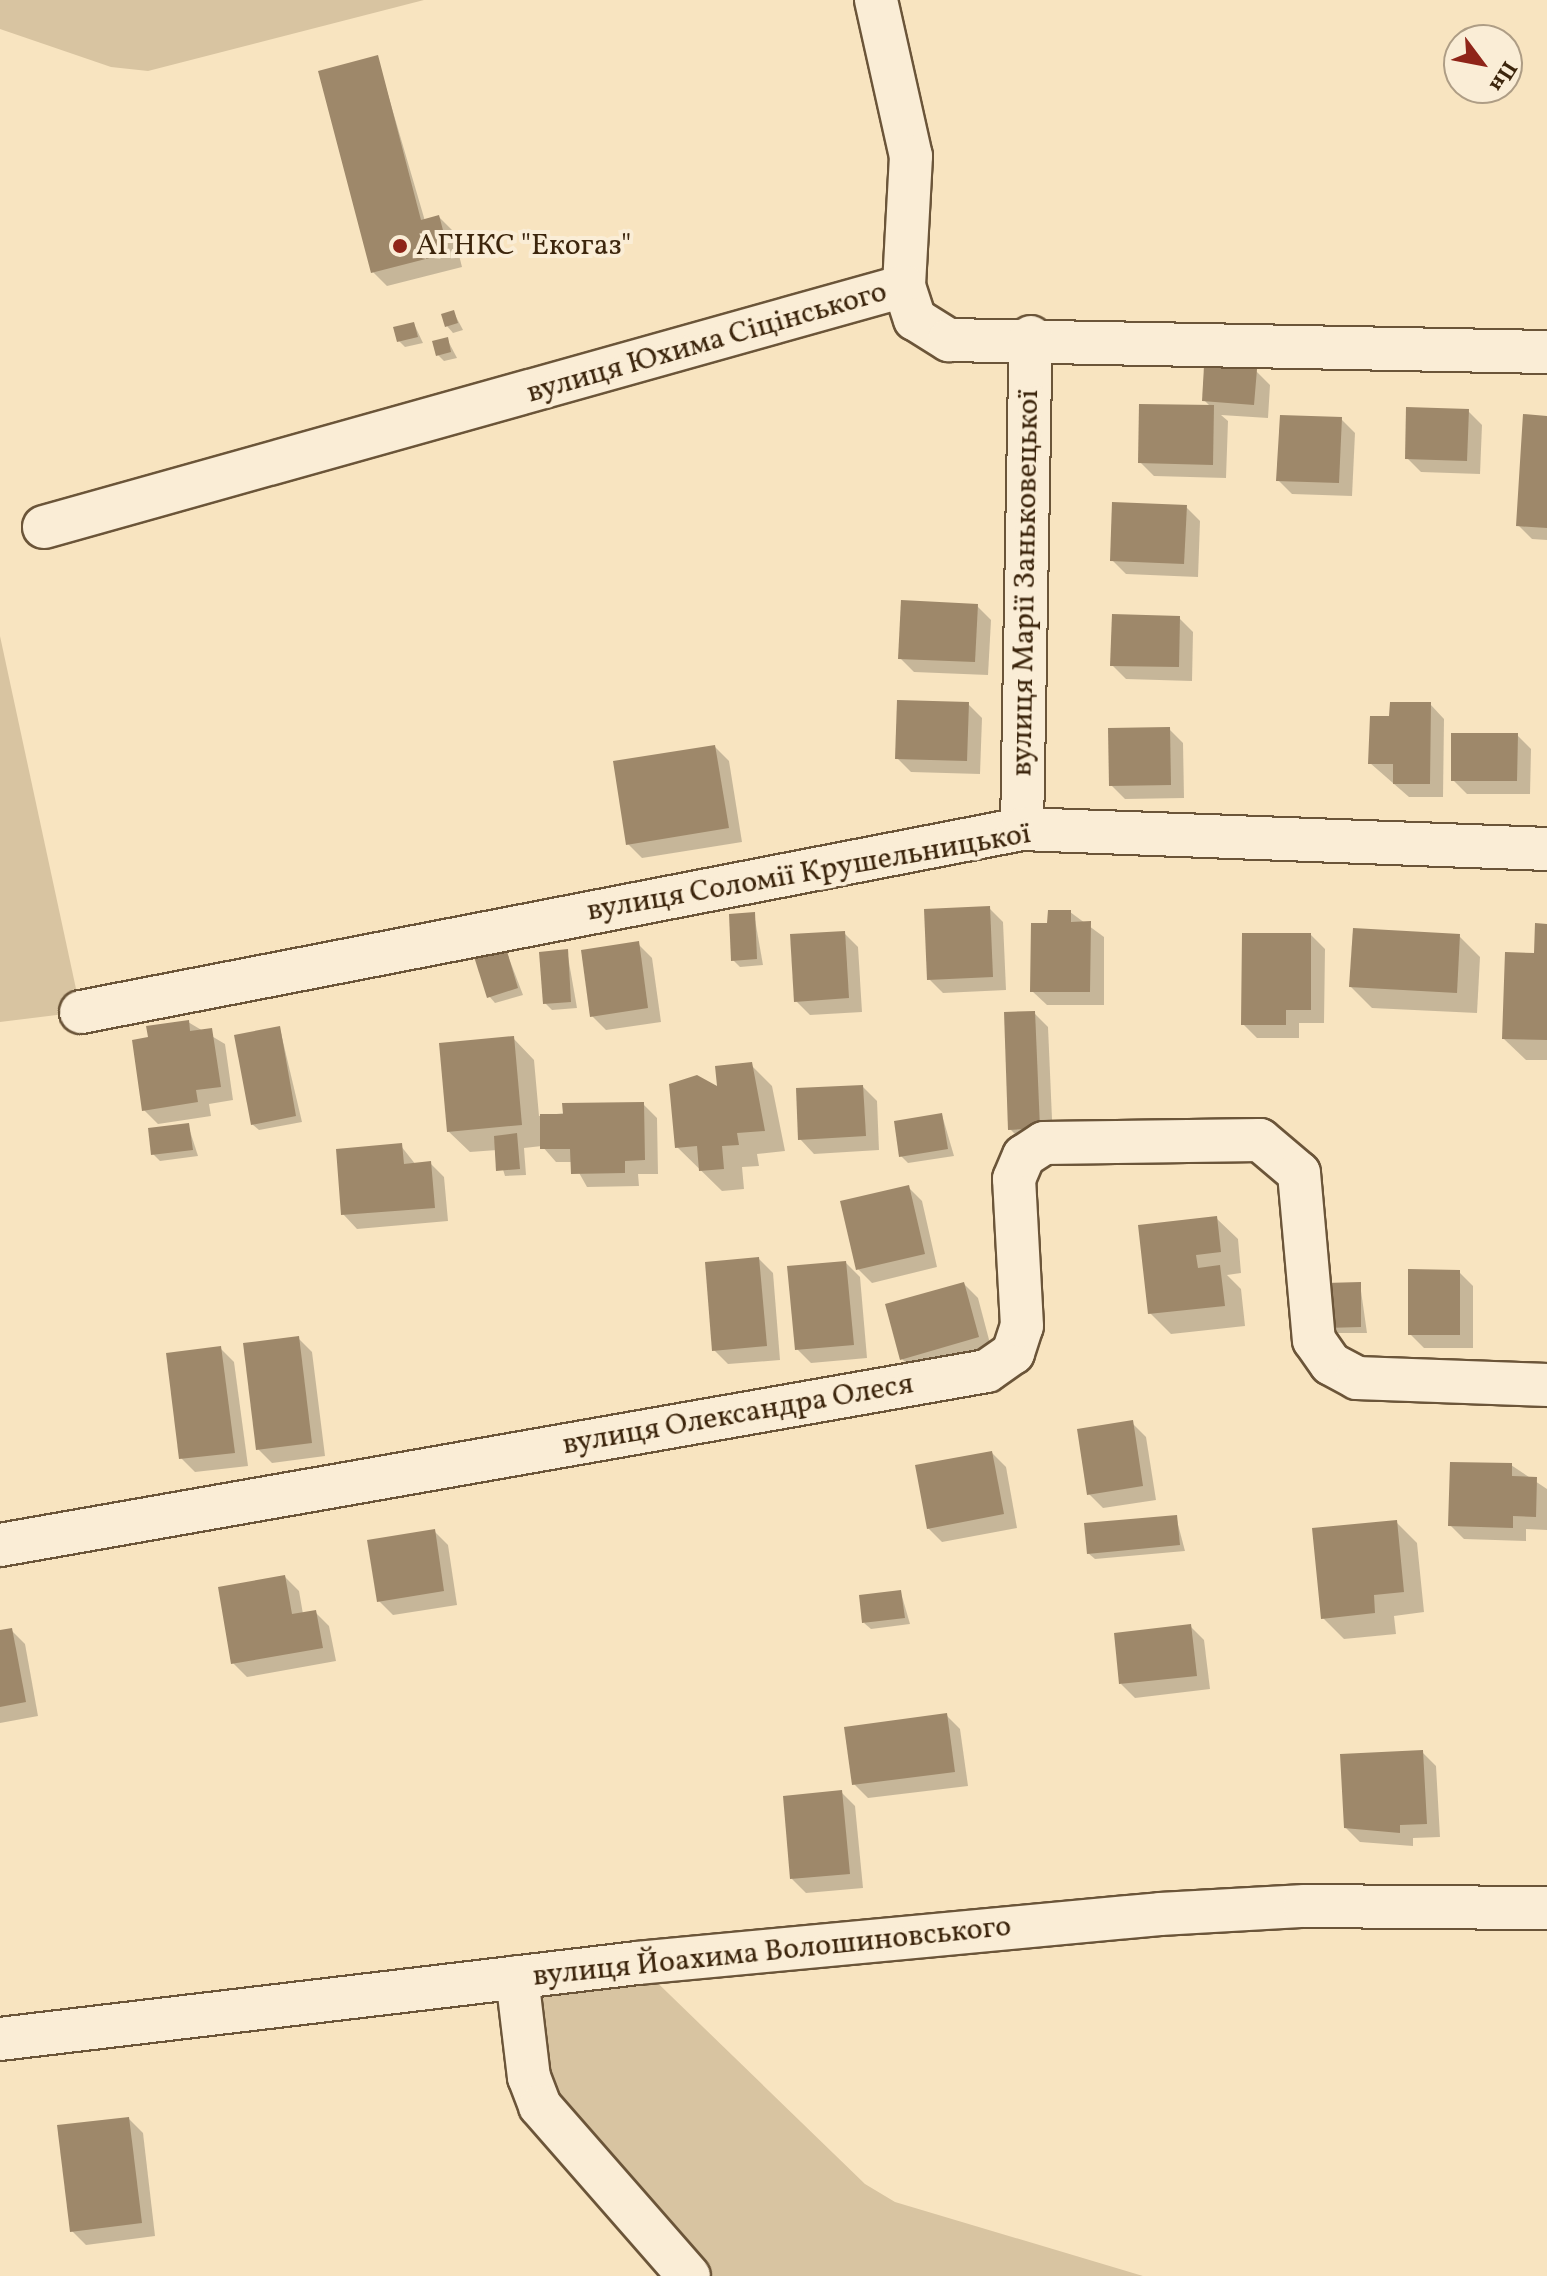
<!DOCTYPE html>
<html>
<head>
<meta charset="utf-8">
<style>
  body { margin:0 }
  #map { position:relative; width:1547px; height:2276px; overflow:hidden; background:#f8e4c0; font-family:Vollkorn,serif }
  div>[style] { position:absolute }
  .green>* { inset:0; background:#d8c4a1 }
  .shadow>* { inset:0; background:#0003 }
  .building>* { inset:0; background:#9e886a }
  .roads { filter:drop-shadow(2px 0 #6b5539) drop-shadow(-2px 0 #6b5539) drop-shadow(0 2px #6b5539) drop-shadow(0 -2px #6b5539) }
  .street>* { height:42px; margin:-21px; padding:0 21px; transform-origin:21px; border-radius:21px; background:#faedd6 }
  .dots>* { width:22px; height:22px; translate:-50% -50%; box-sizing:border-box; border:4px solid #faedd6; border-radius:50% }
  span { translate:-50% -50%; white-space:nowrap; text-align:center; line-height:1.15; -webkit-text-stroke:8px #faedd6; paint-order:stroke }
  .poi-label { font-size:30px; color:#3c250c }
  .left { translate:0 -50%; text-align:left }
  .street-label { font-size:30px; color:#3c250c }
  .north { position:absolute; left:1443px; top:24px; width:80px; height:80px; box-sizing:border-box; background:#faedd6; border:2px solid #ae9d85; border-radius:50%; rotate:122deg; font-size:22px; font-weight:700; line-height:32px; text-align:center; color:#3c250c }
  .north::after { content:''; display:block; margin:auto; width:28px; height:36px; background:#8f2418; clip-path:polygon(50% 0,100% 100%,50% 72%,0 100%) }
</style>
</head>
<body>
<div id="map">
  <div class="green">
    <div style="clip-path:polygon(0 0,424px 0,148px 71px,111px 67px,0 29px)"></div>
    <div style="clip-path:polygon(0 636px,81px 1012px,0 1022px)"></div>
    <div style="clip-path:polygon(637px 1963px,865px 2184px,895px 2202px,1143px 2276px,689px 2276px,579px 2158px,517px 1977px)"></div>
  </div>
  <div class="shadow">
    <div style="clip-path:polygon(377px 57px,425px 221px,439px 217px,453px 231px,462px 267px,387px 286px,373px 272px)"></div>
    <div style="clip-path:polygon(454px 313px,463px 330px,453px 333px,447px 326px)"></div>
    <div style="clip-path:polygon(414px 324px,423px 343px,405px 347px,399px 341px)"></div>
    <div style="clip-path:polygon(447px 339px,457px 358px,444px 361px,438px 355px)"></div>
    <div style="clip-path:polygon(1256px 371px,1270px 385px,1268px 418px,1221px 415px,1228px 421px,1226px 478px,1154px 476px,1140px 462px,1211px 407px,1204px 400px)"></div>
    <div style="clip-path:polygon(1468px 411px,1482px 425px,1480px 474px,1421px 472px,1407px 458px)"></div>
    <div style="clip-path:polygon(1547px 418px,1547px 540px,1532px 539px,1518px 525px)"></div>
    <div style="clip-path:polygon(1341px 419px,1355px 433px,1352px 496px,1292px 494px,1278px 480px)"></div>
    <div style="clip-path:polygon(1186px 507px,1200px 521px,1198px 577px,1126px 574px,1112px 560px)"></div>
    <div style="clip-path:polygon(977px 606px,991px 620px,988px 675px,914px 672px,900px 658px)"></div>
    <div style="clip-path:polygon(1179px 618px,1193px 632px,1192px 681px,1126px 679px,1112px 665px)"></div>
    <div style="clip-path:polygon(968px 704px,982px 718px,980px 774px,911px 772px,897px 758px)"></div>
    <div style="clip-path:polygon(1430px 704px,1444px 719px,1443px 797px,1409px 797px,1370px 763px,1391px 718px)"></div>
    <div style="clip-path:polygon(1169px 729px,1183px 743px,1184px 798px,1125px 799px,1111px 785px)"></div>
    <div style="clip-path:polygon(1517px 735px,1531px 749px,1530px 794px,1467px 794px,1453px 780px)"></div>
    <div style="clip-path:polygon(715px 747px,729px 761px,742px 842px,642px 858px,628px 844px)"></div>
    <div style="clip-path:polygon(989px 908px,1003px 922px,1006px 990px,943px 993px,929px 979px)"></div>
    <div style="clip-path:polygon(1070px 912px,1104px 937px,1104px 1005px,1047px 1005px,1032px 991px,1049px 925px)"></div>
    <div style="clip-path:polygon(754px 914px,763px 965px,740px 967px,733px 960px)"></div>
    <div style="clip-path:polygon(1547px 926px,1547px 1060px,1526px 1060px,1504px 1039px)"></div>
    <div style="clip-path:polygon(844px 933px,858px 947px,862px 1012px,810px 1015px,796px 1001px)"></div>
    <div style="clip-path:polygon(1311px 935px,1325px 949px,1324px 1023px,1299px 1023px,1299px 1038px,1257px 1038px,1243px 1024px)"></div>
    <div style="clip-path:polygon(1459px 936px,1480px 957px,1477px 1013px,1372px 1008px,1351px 987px)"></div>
    <div style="clip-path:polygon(502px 940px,523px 995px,495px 1003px,489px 996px)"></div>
    <div style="clip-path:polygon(638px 944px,652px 958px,661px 1022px,606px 1030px,592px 1016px)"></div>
    <div style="clip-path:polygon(567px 951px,577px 1008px,552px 1010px,545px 1003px)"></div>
    <div style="clip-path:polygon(1034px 1013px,1048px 1027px,1053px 1142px,1024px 1143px,1010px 1129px)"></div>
    <div style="clip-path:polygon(188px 1022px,225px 1044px,233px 1100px,209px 1104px,211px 1116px,158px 1124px,144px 1110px,150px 1039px)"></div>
    <div style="clip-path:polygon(280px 1029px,302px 1122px,259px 1130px,252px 1124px)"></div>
    <div style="clip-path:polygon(513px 1038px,534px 1060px,539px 1116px,643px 1104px,657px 1118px,658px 1174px,638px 1174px,639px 1186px,587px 1187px,573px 1162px,556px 1162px,542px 1146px,524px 1148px,526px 1175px,505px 1176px,497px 1150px,470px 1152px,448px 1131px)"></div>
    <div style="clip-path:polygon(751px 1065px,772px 1086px,785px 1151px,757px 1154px,759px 1166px,742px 1167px,744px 1189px,722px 1191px,677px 1147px)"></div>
    <div style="clip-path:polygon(863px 1087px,877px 1101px,879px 1150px,814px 1154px,800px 1139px)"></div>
    <div style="clip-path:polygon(942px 1115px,954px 1156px,908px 1163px,901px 1156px)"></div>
    <div style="clip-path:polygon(188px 1125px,198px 1156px,160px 1161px,153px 1154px)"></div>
    <div style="clip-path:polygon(401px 1146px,416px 1165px,430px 1163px,444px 1177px,448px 1221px,357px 1229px,343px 1214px)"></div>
    <div style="clip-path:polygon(908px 1187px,922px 1201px,937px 1267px,872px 1283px,858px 1269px)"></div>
    <div style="clip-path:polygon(1216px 1218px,1238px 1239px,1241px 1273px,1227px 1275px,1241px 1289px,1245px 1326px,1171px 1334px,1150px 1313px)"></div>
    <div style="clip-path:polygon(759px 1259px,773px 1273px,780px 1360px,728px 1364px,714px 1350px)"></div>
    <div style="clip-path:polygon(846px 1263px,860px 1277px,867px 1358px,811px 1363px,797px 1349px)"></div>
    <div style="clip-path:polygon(1459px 1272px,1473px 1286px,1473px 1348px,1424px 1348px,1410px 1334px)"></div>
    <div style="clip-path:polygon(964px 1284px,978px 1298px,992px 1351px,916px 1373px,902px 1359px)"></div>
    <div style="clip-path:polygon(1360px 1284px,1367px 1333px,1333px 1333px,1327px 1327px)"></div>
    <div style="clip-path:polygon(298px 1338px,312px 1352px,325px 1456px,272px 1463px,258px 1449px)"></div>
    <div style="clip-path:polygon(220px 1348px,234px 1362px,248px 1466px,195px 1472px,181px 1458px)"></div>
    <div style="clip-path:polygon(1132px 1423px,1146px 1437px,1156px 1500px,1103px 1508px,1089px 1494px)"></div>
    <div style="clip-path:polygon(992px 1453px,1006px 1467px,1017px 1528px,942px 1542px,928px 1528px)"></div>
    <div style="clip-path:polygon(1511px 1465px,1547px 1489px,1547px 1530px,1526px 1529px,1526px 1541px,1464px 1539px,1450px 1525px)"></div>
    <div style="clip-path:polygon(1176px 1517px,1185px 1551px,1095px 1559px,1088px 1553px)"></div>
    <div style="clip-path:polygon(1396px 1522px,1417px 1543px,1424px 1612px,1394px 1616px,1396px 1634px,1344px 1639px,1323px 1618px)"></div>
    <div style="clip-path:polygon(434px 1531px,448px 1545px,457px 1605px,393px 1615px,379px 1601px)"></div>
    <div style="clip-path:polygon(285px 1577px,299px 1591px,303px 1614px,315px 1612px,329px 1626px,336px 1661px,247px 1677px,233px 1663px)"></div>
    <div style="clip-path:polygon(901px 1593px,910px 1624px,871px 1629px,864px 1623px)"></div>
    <div style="clip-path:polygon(1190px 1626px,1204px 1640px,1210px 1689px,1135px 1698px,1121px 1684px)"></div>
    <div style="clip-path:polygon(11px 1630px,25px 1644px,38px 1716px,0 1723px,0 1632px)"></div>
    <div style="clip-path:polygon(946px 1715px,960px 1729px,968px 1786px,868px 1798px,854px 1784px)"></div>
    <div style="clip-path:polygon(1422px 1752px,1436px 1766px,1440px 1837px,1413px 1838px,1413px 1846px,1360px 1842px,1346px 1828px)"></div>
    <div style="clip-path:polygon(841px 1792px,855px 1806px,863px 1888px,806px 1893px,792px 1879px)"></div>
    <div style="clip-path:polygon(129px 2119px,143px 2133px,155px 2236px,86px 2245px,72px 2231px)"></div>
  </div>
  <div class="building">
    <div style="clip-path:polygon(378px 55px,421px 220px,439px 215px,449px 253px,371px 273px,318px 71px)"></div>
    <div style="clip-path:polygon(454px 310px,458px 323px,445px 327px,441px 314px)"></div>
    <div style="clip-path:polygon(414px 322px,418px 337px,397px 342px,393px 327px)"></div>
    <div style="clip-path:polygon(448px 337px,451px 352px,436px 356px,432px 341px)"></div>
    <div style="clip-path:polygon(1204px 366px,1257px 369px,1254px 405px,1202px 401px)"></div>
    <div style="clip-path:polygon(1139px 404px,1214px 405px,1213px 465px,1138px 463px)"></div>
    <div style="clip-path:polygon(1406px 407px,1469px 409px,1467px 461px,1405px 459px)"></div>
    <div style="clip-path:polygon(1523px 414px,1547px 416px,1547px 528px,1516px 526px)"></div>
    <div style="clip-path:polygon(1280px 415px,1342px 417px,1339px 483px,1276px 481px)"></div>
    <div style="clip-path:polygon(1112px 502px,1187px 505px,1184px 564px,1110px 561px)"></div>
    <div style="clip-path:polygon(901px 600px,978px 604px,975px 662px,898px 659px)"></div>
    <div style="clip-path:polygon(1112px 614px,1180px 616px,1179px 667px,1110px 666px)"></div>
    <div style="clip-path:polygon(897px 700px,969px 702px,967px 761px,895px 759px)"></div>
    <div style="clip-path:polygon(1390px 702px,1431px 702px,1430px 784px,1393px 784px,1393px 764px,1368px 764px,1370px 716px,1389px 716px)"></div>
    <div style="clip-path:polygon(1170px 727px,1171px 785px,1109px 786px,1108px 728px)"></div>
    <div style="clip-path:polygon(1451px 733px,1518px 733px,1517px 781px,1451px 781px)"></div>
    <div style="clip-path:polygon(715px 745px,729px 828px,626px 845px,613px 761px)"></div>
    <div style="clip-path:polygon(990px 906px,993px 977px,927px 980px,924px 909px)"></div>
    <div style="clip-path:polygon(1048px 910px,1071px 910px,1071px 922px,1091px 921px,1090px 992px,1030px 992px,1031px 923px,1047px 923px)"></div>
    <div style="clip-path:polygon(755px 912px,757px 959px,731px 961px,729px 914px)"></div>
    <div style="clip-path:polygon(1535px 923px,1547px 924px,1547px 1040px,1502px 1039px,1505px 952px,1534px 953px)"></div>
    <div style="clip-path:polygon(1353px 928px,1460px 934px,1457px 993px,1349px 987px)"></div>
    <div style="clip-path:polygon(845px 931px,849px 998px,794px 1002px,790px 934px)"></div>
    <div style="clip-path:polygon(1242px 933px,1311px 933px,1311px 1010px,1286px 1010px,1286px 1025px,1241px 1025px)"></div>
    <div style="clip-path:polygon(503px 938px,518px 988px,487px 998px,471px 947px)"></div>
    <div style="clip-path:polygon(639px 941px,648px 1008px,590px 1017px,581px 950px)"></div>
    <div style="clip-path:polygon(568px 949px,571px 1002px,543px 1004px,539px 952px)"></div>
    <div style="clip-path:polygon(1035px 1011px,1040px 1128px,1008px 1130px,1004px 1012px)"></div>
    <div style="clip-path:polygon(189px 1020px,190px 1031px,212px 1028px,221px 1087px,196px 1090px,198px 1102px,142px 1111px,132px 1040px,148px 1037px,146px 1026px)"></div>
    <div style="clip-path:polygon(280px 1026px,296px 1116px,251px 1125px,234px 1035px)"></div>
    <div style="clip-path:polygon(514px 1036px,522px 1125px,447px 1132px,439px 1043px)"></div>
    <div style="clip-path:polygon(752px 1062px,765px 1131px,737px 1133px,739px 1145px,722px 1146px,724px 1169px,699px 1171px,697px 1146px,675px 1148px,669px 1084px,697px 1075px,717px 1086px,715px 1066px)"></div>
    <div style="clip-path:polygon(863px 1085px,866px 1136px,798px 1140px,796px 1088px)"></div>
    <div style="clip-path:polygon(644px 1102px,645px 1160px,625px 1161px,625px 1173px,571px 1174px,570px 1149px,540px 1149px,540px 1114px,563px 1114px,562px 1103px)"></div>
    <div style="clip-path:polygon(942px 1113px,948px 1149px,899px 1157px,894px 1121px)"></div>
    <div style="clip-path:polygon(189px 1123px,193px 1150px,151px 1155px,148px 1128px)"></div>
    <div style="clip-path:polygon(517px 1133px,520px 1169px,496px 1171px,494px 1136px)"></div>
    <div style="clip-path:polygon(402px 1143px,404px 1164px,431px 1161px,435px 1208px,341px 1215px,336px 1149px)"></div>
    <div style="clip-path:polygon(909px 1185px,925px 1254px,856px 1270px,840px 1201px)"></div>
    <div style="clip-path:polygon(1217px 1216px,1221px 1252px,1196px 1255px,1198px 1268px,1220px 1265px,1225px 1306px,1148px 1314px,1138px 1225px)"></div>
    <div style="clip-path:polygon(759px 1257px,767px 1346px,712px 1351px,705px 1262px)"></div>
    <div style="clip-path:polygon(846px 1261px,854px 1345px,795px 1350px,787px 1266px)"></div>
    <div style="clip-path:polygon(1408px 1269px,1460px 1270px,1460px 1335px,1408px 1335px)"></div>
    <div style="clip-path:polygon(964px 1282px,979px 1337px,900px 1360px,885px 1304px)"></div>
    <div style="clip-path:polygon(1361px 1282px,1361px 1327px,1325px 1328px,1325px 1283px)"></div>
    <div style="clip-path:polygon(299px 1336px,312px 1443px,256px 1450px,243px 1343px)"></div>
    <div style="clip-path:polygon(221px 1346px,235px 1453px,179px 1459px,166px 1353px)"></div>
    <div style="clip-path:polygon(1133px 1420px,1143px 1486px,1087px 1495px,1077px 1429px)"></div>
    <div style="clip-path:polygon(992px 1451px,1004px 1514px,927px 1529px,915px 1465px)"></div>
    <div style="clip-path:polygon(1450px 1462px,1512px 1463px,1512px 1476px,1537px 1477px,1536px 1517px,1513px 1516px,1513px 1528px,1448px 1526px)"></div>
    <div style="clip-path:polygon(1177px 1515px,1180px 1545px,1087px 1554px,1084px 1523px)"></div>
    <div style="clip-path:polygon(1397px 1520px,1404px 1592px,1374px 1595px,1375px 1613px,1321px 1619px,1312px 1528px)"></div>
    <div style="clip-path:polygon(435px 1529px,444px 1591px,377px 1602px,367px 1540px)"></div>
    <div style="clip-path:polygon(285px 1575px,292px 1614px,316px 1610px,323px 1648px,231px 1664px,218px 1587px)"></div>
    <div style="clip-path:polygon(901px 1590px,905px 1618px,862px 1623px,859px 1595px)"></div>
    <div style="clip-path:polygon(1191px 1624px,1197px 1676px,1119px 1684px,1114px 1633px)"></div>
    <div style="clip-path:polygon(12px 1628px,26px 1702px,0 1707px,0 1630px)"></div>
    <div style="clip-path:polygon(947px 1713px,955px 1772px,852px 1785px,844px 1727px)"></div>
    <div style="clip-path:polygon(1423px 1750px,1427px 1824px,1400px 1825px,1400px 1833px,1344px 1828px,1340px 1754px)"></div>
    <div style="clip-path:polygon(842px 1790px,850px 1874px,790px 1879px,783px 1796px)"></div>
    <div style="clip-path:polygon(129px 2117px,142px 2223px,70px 2232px,57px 2125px)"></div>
  </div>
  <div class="roads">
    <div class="street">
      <div style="left:876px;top:0;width:160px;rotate:77.4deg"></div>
      <div style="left:911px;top:156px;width:130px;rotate:93.1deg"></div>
      <div style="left:44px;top:527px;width:893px;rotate:-15.65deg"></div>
      <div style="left:904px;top:286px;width:35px;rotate:72deg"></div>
      <div style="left:915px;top:319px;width:40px;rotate:32deg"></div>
      <div style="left:949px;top:340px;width:598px;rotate:1.15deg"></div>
      <div style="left:1022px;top:829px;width:492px;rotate:-89deg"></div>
      <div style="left:81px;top:1012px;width:959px;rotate:-11.01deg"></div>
      <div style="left:1022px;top:829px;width:525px;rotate:2.18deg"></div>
      <div style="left:0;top:1545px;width:1002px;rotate:-10deg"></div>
      <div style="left:987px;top:1371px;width:32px;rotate:-35deg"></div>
      <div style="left:1013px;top:1353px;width:28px;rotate:-72deg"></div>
      <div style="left:1022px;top:1326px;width:147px;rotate:-93.1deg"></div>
      <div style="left:1014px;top:1179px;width:25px;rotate:-67deg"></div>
      <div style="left:1024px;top:1156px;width:24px;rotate:-33deg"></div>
      <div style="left:1044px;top:1143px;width:216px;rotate:-0.8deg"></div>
      <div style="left:1260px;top:1140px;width:51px;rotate:40.2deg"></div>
      <div style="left:1299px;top:1173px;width:168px;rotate:84.9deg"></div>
      <div style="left:1314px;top:1340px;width:29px;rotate:55deg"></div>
      <div style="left:1331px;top:1364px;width:30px;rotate:28deg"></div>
      <div style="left:1357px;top:1378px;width:190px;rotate:2.1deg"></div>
      <div style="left:517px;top:1977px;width:101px;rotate:83.2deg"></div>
      <div style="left:529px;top:2077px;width:31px;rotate:69deg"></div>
      <div style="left:540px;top:2106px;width:226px;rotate:48.8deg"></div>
      <div style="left:0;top:2039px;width:642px;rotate:-6.8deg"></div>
      <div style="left:637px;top:1963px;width:525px;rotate:-5.35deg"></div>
      <div style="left:1160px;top:1914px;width:145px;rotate:-3.2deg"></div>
      <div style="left:1305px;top:1906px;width:242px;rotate:0.5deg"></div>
    </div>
  </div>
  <div class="dots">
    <div style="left:400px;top:246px;background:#8f2418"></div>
  </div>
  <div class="poi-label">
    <span class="left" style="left:416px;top:246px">АГНКС "Екогаз"</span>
  </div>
  <div class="street-label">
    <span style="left:707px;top:343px;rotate:-16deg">вулиця Юхима Сіцінського</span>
    <span style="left:1026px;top:583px;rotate:-89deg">вулиця Марії Заньковецької</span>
    <span style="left:809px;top:873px;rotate:-10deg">вулиця Соломії Крушельницької</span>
    <span style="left:738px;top:1415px;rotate:-10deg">вулиця Олександра Олеся</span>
    <span style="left:772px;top:1952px;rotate:-6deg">вулиця Йоахима Волошиновського</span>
  </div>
  <div class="north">Пн</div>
</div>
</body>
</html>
